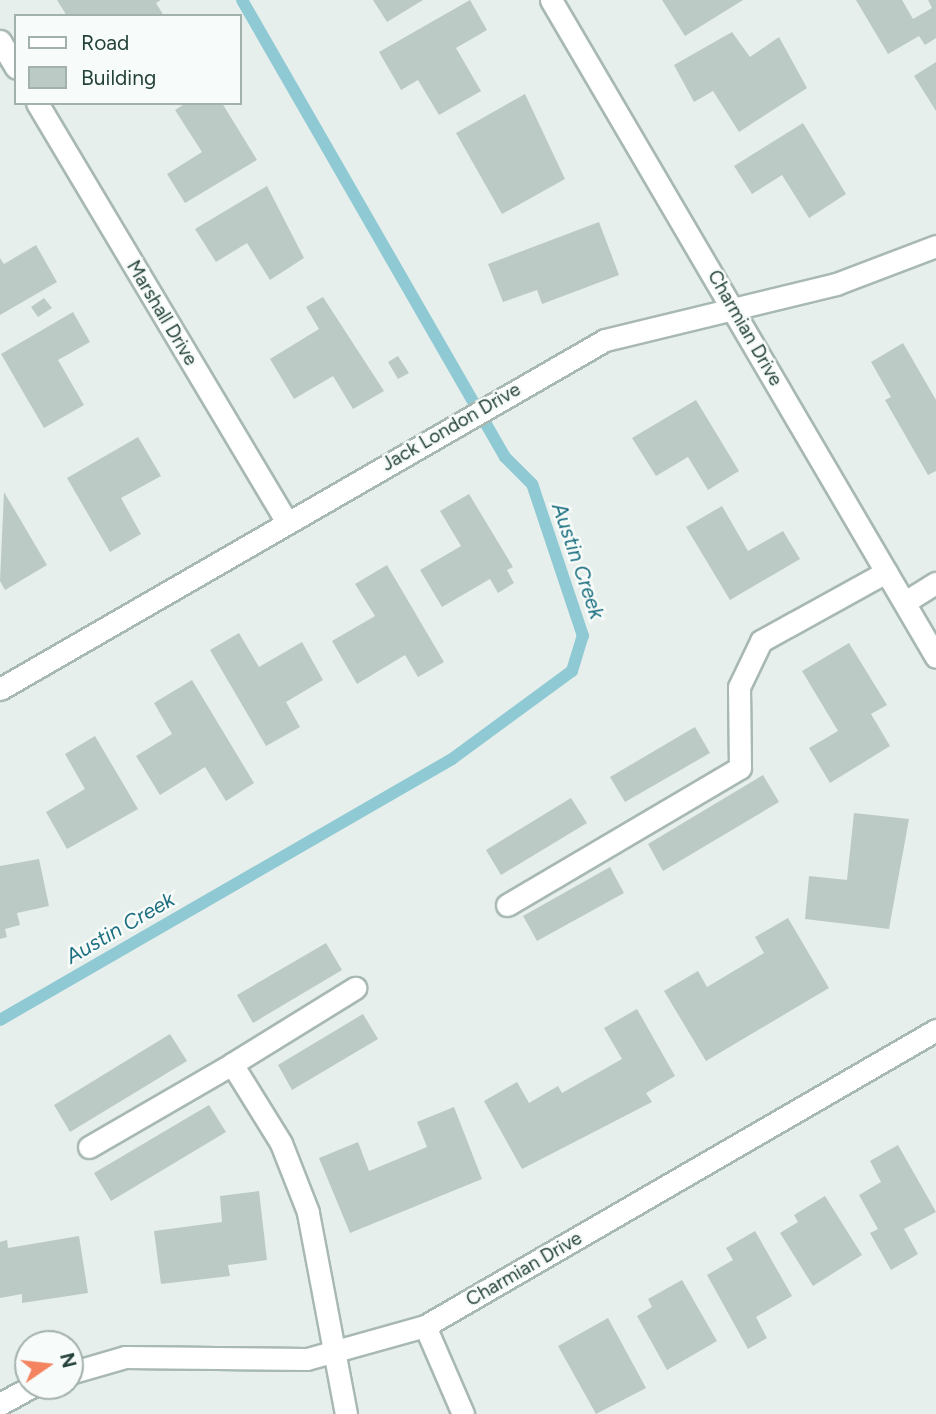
<!DOCTYPE html>
<html>
<head>
<meta charset="utf-8">
<style>
  body { margin:0 }
  #map { position:relative; width:936px; height:1414px; overflow:hidden; background:#e6efeb; font-family:Figtree,sans-serif }
  div>[style] { position:absolute }
  .stream>* { height:12px; margin:-6px; padding:0 6px; transform-origin:6px; border-radius:6px; background:#8ec9d4 }
  .building>* { inset:0; background:#bbcac4 }
  .roads { filter:drop-shadow(2px 0 #a8b8b2) drop-shadow(-2px 0 #a8b8b2) drop-shadow(0 2px #a8b8b2) drop-shadow(0 -2px #a8b8b2) }
  .lane>* { height:21px; margin:-10.5px; padding:0 10.5px; transform-origin:10.5px; border-radius:10.5px; background:#fff }
  .street>* { height:21px; margin:-10.5px; padding:0 10.5px; transform-origin:10.5px; border-radius:10.5px; background:#fff }
  span { translate:-50% -50%; white-space:nowrap; text-align:center; line-height:1.15; -webkit-text-stroke:5px #f7fbf9; paint-order:stroke }
  .street-label { font-size:19px; color:#24423a }
  .water-label { font-size:21px; color:#1c6f80; font-style:italic }
  .legend { position:absolute; left:14px; top:14px; width:228px; height:91px; box-sizing:border-box; background:#f7fbf9; border:2px solid #a3b1ad; margin:0; padding:9px 12px; list-style:none; font-size:21px; color:#24423a }
  .legend li { display:flex; align-items:center; gap:14px; height:35px }
  .legend b { width:35px; border:2px solid #a3b1ad }
  .north { position:absolute; left:14px; top:1330px; width:70px; height:70px; box-sizing:border-box; background:#f7fbf9; border:2px solid #a3b1ad; border-radius:50%; rotate:76deg; font-size:19px; font-weight:700; line-height:28px; text-align:center; color:#24423a }
  .north::after { content:''; display:block; margin:auto; width:24px; height:32px; background:#f4845f; clip-path:polygon(50% 0,100% 100%,50% 72%,0 100%) }
</style>
</head>
<body>
<div id="map">
  <div class="stream">
    <div style="left:0;top:1020px;width:522px;rotate:-30deg"></div>
    <div style="left:452px;top:759px;width:149px;rotate:-36.3deg"></div>
    <div style="left:572px;top:671px;width:37px;rotate:-73deg"></div>
    <div style="left:583px;top:636px;width:160px;rotate:-108.5deg"></div>
    <div style="left:532px;top:484px;width:38px;rotate:-135deg"></div>
    <div style="left:505px;top:457px;width:527px;rotate:-119.92deg"></div>
  </div>
  <div class="building">
    <div style="clip-path:polygon(57px 0,161px 0,156px 3px,164px 16px,67px 16px)"></div>
    <div style="clip-path:polygon(373px 0,423px 0,387px 22px)"></div>
    <div style="clip-path:polygon(470px 0,487px 30px,456px 48px,481px 91px,439px 115px,418px 80px,401px 90px,379px 52px)"></div>
    <div style="clip-path:polygon(662px 0,743px 0,685px 36px)"></div>
    <div style="clip-path:polygon(856px 0,902px 0,913px 19px,932px 8px,928px 0,936px 0,936px 38px,925px 45px,919px 36px,888px 54px)"></div>
    <div style="clip-path:polygon(732px 32px,750px 57px,779px 37px,807px 88px,739px 132px,713px 91px,694px 102px,674px 65px)"></div>
    <div style="clip-path:polygon(936px 62px,936px 111px,914px 76px)"></div>
    <div style="clip-path:polygon(525px 94px,565px 179px,502px 214px,456px 133px)"></div>
    <div style="clip-path:polygon(186px 103px,222px 103px,257px 160px,185px 203px,167px 174px,202px 152px,175px 110px)"></div>
    <div style="clip-path:polygon(803px 123px,846px 194px,809px 218px,782px 175px,752px 194px,734px 166px)"></div>
    <div style="clip-path:polygon(267px 186px,304px 258px,270px 280px,247px 243px,216px 262px,195px 229px)"></div>
    <div style="clip-path:polygon(599px 222px,619px 275px,542px 304px,537px 290px,503px 302px,488px 264px)"></div>
    <div style="clip-path:polygon(36px 245px,57px 282px,0 315px,0 258px,4px 264px)"></div>
    <div style="clip-path:polygon(323px 297px,384px 391px,353px 409px,333px 376px,294px 399px,270px 359px,319px 329px,306px 307px)"></div>
    <div style="clip-path:polygon(44px 298px,52px 308px,38px 317px,31px 307px)"></div>
    <div style="clip-path:polygon(73px 312px,90px 342px,58px 360px,84px 405px,44px 428px,1px 354px)"></div>
    <div style="clip-path:polygon(903px 343px,936px 400px,936px 471px,928px 475px,885px 400px,891px 397px,871px 362px)"></div>
    <div style="clip-path:polygon(398px 356px,409px 373px,398px 379px,388px 362px)"></div>
    <div style="clip-path:polygon(696px 400px,739px 471px,708px 490px,688px 457px,656px 476px,632px 438px)"></div>
    <div style="clip-path:polygon(138px 437px,161px 476px,121px 498px,141px 534px,110px 552px,67px 478px)"></div>
    <div style="clip-path:polygon(4px 492px,47px 565px,5px 590px,0 581px)"></div>
    <div style="clip-path:polygon(469px 494px,513px 567px,507px 570px,514px 583px,498px 593px,490px 579px,442px 607px,420px 570px,461px 546px,440px 511px)"></div>
    <div style="clip-path:polygon(722px 506px,748px 551px,783px 531px,800px 559px,730px 600px,686px 527px)"></div>
    <div style="clip-path:polygon(387px 565px,444px 662px,418px 677px,405px 655px,357px 684px,332px 641px,375px 616px,355px 584px)"></div>
    <div style="clip-path:polygon(239px 633px,259px 667px,302px 642px,323px 680px,286px 702px,300px 727px,266px 746px,210px 650px)"></div>
    <div style="clip-path:polygon(849px 643px,887px 705px,871px 714px,890px 746px,830px 783px,809px 748px,838px 731px,802px 671px)"></div>
    <div style="clip-path:polygon(192px 680px,254px 783px,226px 801px,205px 767px,160px 795px,136px 756px,172px 734px,154px 703px)"></div>
    <div style="clip-path:polygon(695px 727px,710px 753px,625px 802px,610px 777px)"></div>
    <div style="clip-path:polygon(95px 736px,138px 809px,67px 849px,46px 812px,85px 789px,65px 754px)"></div>
    <div style="clip-path:polygon(763px 775px,779px 802px,663px 871px,648px 844px)"></div>
    <div style="clip-path:polygon(571px 798px,587px 823px,501px 875px,486px 850px)"></div>
    <div style="clip-path:polygon(854px 813px,909px 819px,889px 929px,805px 919px,809px 876px,847px 880px)"></div>
    <div style="clip-path:polygon(39px 859px,49px 906px,17px 913px,20px 925px,5px 929px,7px 937px,0 939px,0 866px)"></div>
    <div style="clip-path:polygon(610px 867px,624px 893px,537px 941px,523px 916px)"></div>
    <div style="clip-path:polygon(788px 918px,829px 988px,706px 1061px,664px 991px,698px 971px,707px 987px,764px 953px,755px 937px)"></div>
    <div style="clip-path:polygon(326px 943px,342px 970px,253px 1023px,237px 995px)"></div>
    <div style="clip-path:polygon(637px 1009px,675px 1076px,646px 1093px,652px 1102px,522px 1169px,484px 1101px,517px 1082px,529px 1103px,558px 1086px,562px 1093px,622px 1059px,604px 1028px)"></div>
    <div style="clip-path:polygon(363px 1014px,378px 1039px,292px 1090px,278px 1065px)"></div>
    <div style="clip-path:polygon(170px 1034px,187px 1061px,70px 1132px,54px 1105px)"></div>
    <div style="clip-path:polygon(209px 1105px,226px 1132px,111px 1201px,94px 1173px)"></div>
    <div style="clip-path:polygon(454px 1107px,482px 1179px,350px 1233px,319px 1158px,358px 1142px,369px 1171px,427px 1147px,417px 1122px)"></div>
    <div style="clip-path:polygon(898px 1145px,936px 1212px,904px 1229px,918px 1254px,891px 1270px,870px 1233px,878px 1229px,859px 1195px,881px 1182px,870px 1161px)"></div>
    <div style="clip-path:polygon(259px 1191px,267px 1260px,228px 1265px,230px 1276px,161px 1284px,154px 1231px,222px 1222px,220px 1196px)"></div>
    <div style="clip-path:polygon(825px 1196px,862px 1255px,813px 1286px,780px 1233px,798px 1222px,794px 1215px)"></div>
    <div style="clip-path:polygon(755px 1231px,792px 1296px,756px 1317px,767px 1338px,748px 1349px,707px 1275px,733px 1260px,726px 1248px)"></div>
    <div style="clip-path:polygon(79px 1236px,88px 1293px,22px 1303px,22px 1294px,0 1298px,0 1242px,7px 1240px,8px 1248px)"></div>
    <div style="clip-path:polygon(682px 1280px,717px 1341px,667px 1370px,637px 1316px,652px 1307px,648px 1299px)"></div>
    <div style="clip-path:polygon(608px 1318px,646px 1388px,596px 1414px,558px 1346px)"></div>
  </div>
  <div class="roads">
    <div class="lane">
      <div style="left:905px;top:602px;width:36px;rotate:-32deg"></div>
      <div style="left:507px;top:905px;width:270px;rotate:-30.5deg"></div>
      <div style="left:740px;top:768px;width:81px;rotate:-90.7deg"></div>
      <div style="left:739px;top:687px;width:51px;rotate:-64.4deg"></div>
      <div style="left:761px;top:641px;width:143px;rotate:-28.9deg"></div>
      <div style="left:89px;top:1147px;width:165px;rotate:-30.1deg"></div>
      <div style="left:346px;top:1414px;width:206px;rotate:-100.7deg"></div>
      <div style="left:308px;top:1212px;width:74px;rotate:-111.4deg"></div>
      <div style="left:281px;top:1143px;width:93px;rotate:-121.8deg"></div>
      <div style="left:232px;top:1064px;width:145px;rotate:-31.7deg"></div>
    </div>
    <div class="street">
      <div style="left:551px;top:0;width:761px;rotate:59.63deg"></div>
      <div style="left:0;top:41px;width:31px;rotate:59deg"></div>
      <div style="left:37px;top:103px;width:488px;rotate:59.2deg"></div>
      <div style="left:0;top:689px;width:698px;rotate:-29.98deg"></div>
      <div style="left:605px;top:340px;width:238px;rotate:-13.6deg"></div>
      <div style="left:836px;top:284px;width:107px;rotate:-20.8deg"></div>
      <div style="left:425px;top:1326px;width:96px;rotate:66.6deg"></div>
      <div style="left:70px;top:1373px;width:57px;rotate:-16.2deg"></div>
      <div style="left:125px;top:1357px;width:182px;rotate:0.6deg"></div>
      <div style="left:307px;top:1359px;width:123px;rotate:-15.6deg"></div>
      <div style="left:425px;top:1326px;width:591px;rotate:-30.08deg"></div>
      <div style="left:0;top:1404px;width:37px;rotate:-29deg"></div>
    </div>
  </div>
  <div class="street-label">
    <span style="left:162px;top:313px;rotate:59deg">Marshall Drive</span>
    <span style="left:745px;top:328px;rotate:60deg">Charmian Drive</span>
    <span style="left:451px;top:427px;rotate:-30deg">Jack London Drive</span>
    <span style="left:524px;top:1269px;rotate:-30deg">Charmian Drive</span>
  </div>
  <div class="water-label">
    <span style="left:578px;top:561px;rotate:71deg">Austin Creek</span>
    <span style="left:120px;top:928px;rotate:-30deg">Austin Creek</span>
  </div>
  <ul class="legend">
  <li><b style="height:9px;background:#fff"></b>Road</li>
  <li><b style="height:19px;background:#bbcac4"></b>Building</li>
  </ul>
  <div class="north">N</div>
</div>
</body>
</html>
